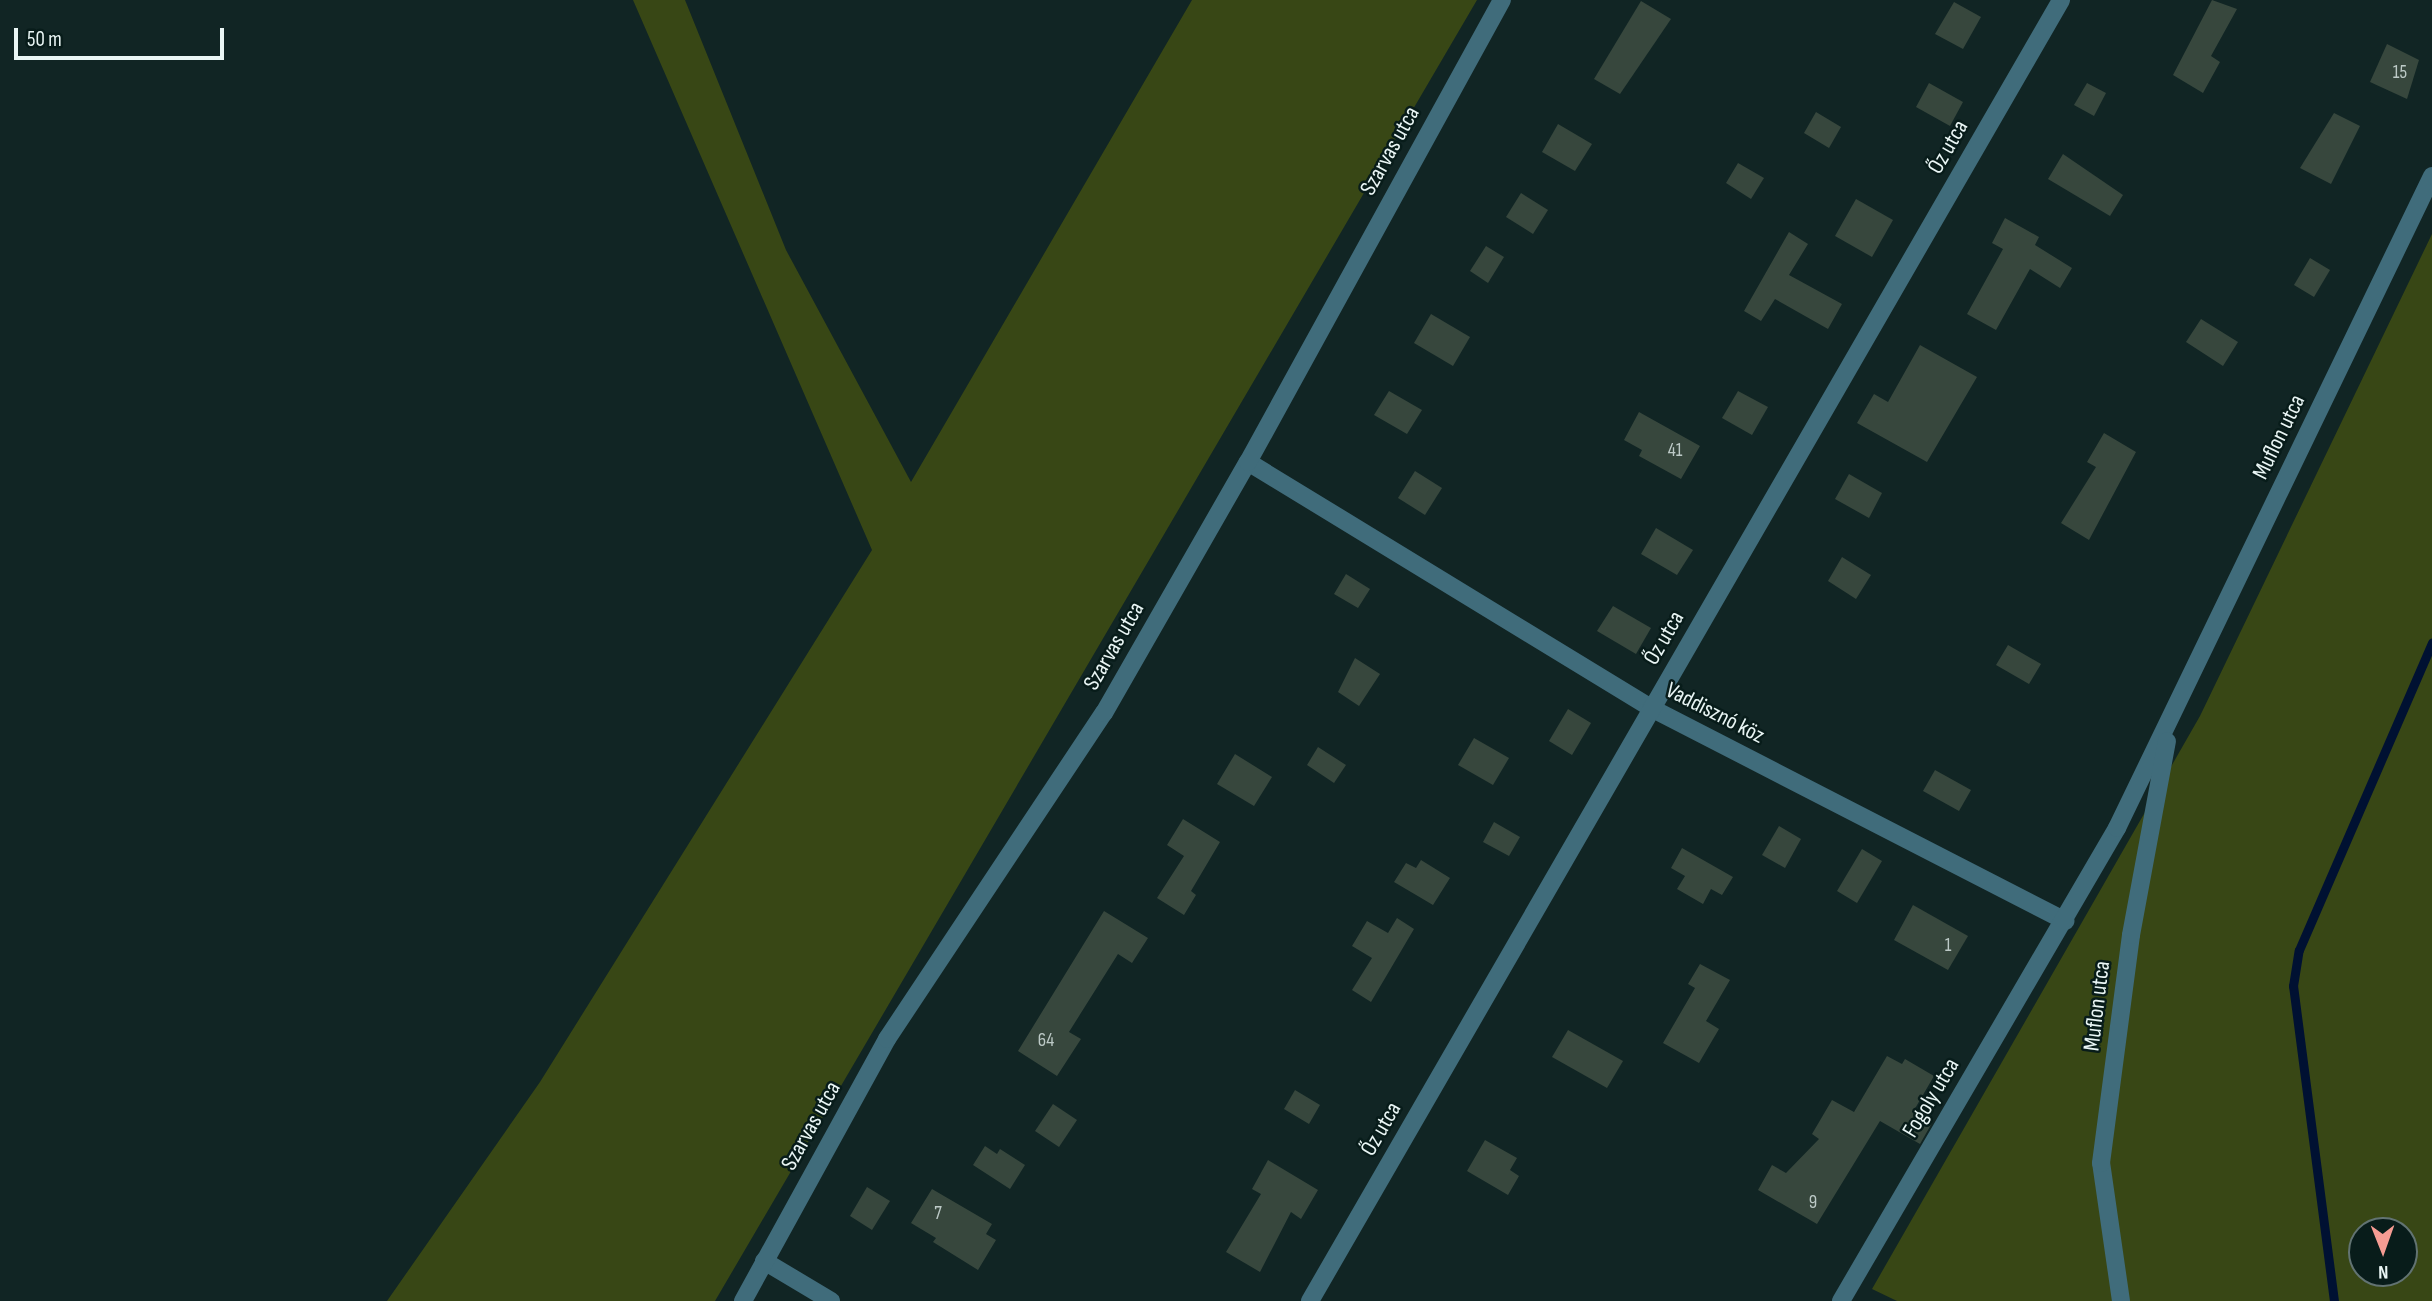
<!DOCTYPE html>
<html>
<head>
<meta charset="utf-8">
<style>
  body { margin:0 }
  #map { position:relative; width:2432px; height:1301px; overflow:hidden; background:#112524; font-family:"Sofia Sans Condensed",sans-serif }
  div>[style] { position:absolute }
  .green>* { inset:0; background:#384715 }
  .stream>* { height:9px; margin:-4.5px; padding:0 4.5px; transform-origin:4.5px; border-radius:4.5px; background:#001132 }
  .building>* { inset:0; background:#37473d }
  .street>* { height:18px; margin:-9px; padding:0 9px; transform-origin:9px; border-radius:9px; background:#406c7b }
  span { translate:-50% -50%; white-space:nowrap; text-align:center; line-height:1.15; -webkit-text-stroke:5px #081c1a; paint-order:stroke }
  .number-label { font-size:19px; color:#bdcac7 }
  .number-label span { -webkit-text-stroke-width:0 }
  .street-label { font-size:23px; color:#eaf6f5 }
  .north { position:absolute; left:2348px; top:1217px; width:70px; height:70px; box-sizing:border-box; background:#081c1a; border:2px solid #627372; border-radius:50%; rotate:179deg; font-size:19px; font-weight:700; line-height:28px; text-align:center; color:#eaf6f5 }
  .north::after { content:''; display:block; margin:auto; width:24px; height:32px; background:#f59c93; clip-path:polygon(50% 0,100% 100%,50% 72%,0 100%) }
  .scale { position:absolute; left:14px; top:28px; width:210px; height:32px; box-sizing:border-box; border:4px solid #eaf6f5; border-top:0; padding-left:9px; font-size:21px; line-height:24px; white-space:nowrap; color:#eaf6f5; -webkit-text-stroke:5px #081c1a; paint-order:stroke }
</style>
</head>
<body>
<div id="map">
  <div class="green">
    <div style="clip-path:polygon(633px 0,685px 0,786px 250px,911px 482px,1192px 0,1477px 0,715px 1301px,387px 1301px,540px 1082px,872px 550px)"></div>
    <div style="clip-path:polygon(evenodd,2432px 234px,2432px 1301px,1897px 1301px,1872px 1289px,2200px 716px,2432px 234px,2362px 1231px,2404px 1231px,2404px 1273px,2362px 1273px,2362px 1231px)"></div>
  </div>
  <div class="stream">
    <div style="left:2334px;top:1301px;width:318px;rotate:-97.4deg"></div>
    <div style="left:2293px;top:986px;width:36px;rotate:-81deg"></div>
    <div style="left:2299px;top:950px;width:335px;rotate:-66.6deg"></div>
  </div>
  <div class="building">
    <div style="clip-path:polygon(2212px 0,2237px 9px,2211px 56px,2220px 62px,2203px 93px,2173px 75px)"></div>
    <div style="clip-path:polygon(1641px 1px,1671px 19px,1620px 94px,1594px 79px)"></div>
    <div style="clip-path:polygon(1954px 2px,1981px 17px,1963px 49px,1935px 34px)"></div>
    <div style="clip-path:polygon(2387px 44px,2419px 60px,2407px 99px,2370px 82px)"></div>
    <div style="clip-path:polygon(1929px 83px,1963px 102px,1950px 126px,1916px 107px)"></div>
    <div style="clip-path:polygon(2087px 83px,2106px 93px,2094px 116px,2074px 105px)"></div>
    <div style="clip-path:polygon(1816px 112px,1841px 127px,1829px 148px,1804px 133px)"></div>
    <div style="clip-path:polygon(2334px 113px,2360px 126px,2331px 184px,2300px 168px)"></div>
    <div style="clip-path:polygon(1558px 124px,1592px 144px,1575px 171px,1542px 152px)"></div>
    <div style="clip-path:polygon(2063px 154px,2123px 195px,2110px 216px,2048px 179px)"></div>
    <div style="clip-path:polygon(1738px 163px,1764px 178px,1751px 199px,1726px 183px)"></div>
    <div style="clip-path:polygon(1521px 193px,1548px 210px,1533px 234px,1506px 217px)"></div>
    <div style="clip-path:polygon(1856px 199px,1893px 220px,1872px 257px,1835px 236px)"></div>
    <div style="clip-path:polygon(2005px 218px,2039px 237px,2035px 245px,2072px 268px,2060px 288px,2030px 269px,1996px 330px,1967px 314px,2003px 249px,1992px 243px)"></div>
    <div style="clip-path:polygon(1789px 232px,1808px 244px,1789px 275px,1842px 304px,1828px 329px,1775px 299px,1761px 321px,1744px 311px)"></div>
    <div style="clip-path:polygon(1486px 246px,1504px 257px,1488px 283px,1470px 271px)"></div>
    <div style="clip-path:polygon(2310px 258px,2330px 270px,2314px 297px,2294px 285px)"></div>
    <div style="clip-path:polygon(1431px 314px,1470px 337px,1453px 366px,1414px 343px)"></div>
    <div style="clip-path:polygon(2201px 319px,2238px 342px,2223px 366px,2186px 342px)"></div>
    <div style="clip-path:polygon(1920px 345px,1977px 377px,1927px 462px,1857px 423px,1874px 394px,1888px 402px)"></div>
    <div style="clip-path:polygon(1389px 391px,1422px 410px,1407px 434px,1374px 415px)"></div>
    <div style="clip-path:polygon(1738px 391px,1768px 407px,1752px 435px,1722px 418px)"></div>
    <div style="clip-path:polygon(1639px 412px,1700px 446px,1681px 479px,1639px 456px,1642px 450px,1624px 440px)"></div>
    <div style="clip-path:polygon(2104px 433px,2136px 452px,2089px 540px,2061px 523px,2096px 467px,2087px 462px)"></div>
    <div style="clip-path:polygon(1415px 471px,1442px 488px,1425px 515px,1398px 498px)"></div>
    <div style="clip-path:polygon(1849px 474px,1882px 493px,1869px 518px,1835px 499px)"></div>
    <div style="clip-path:polygon(1656px 528px,1693px 550px,1677px 575px,1641px 554px)"></div>
    <div style="clip-path:polygon(1842px 557px,1871px 575px,1856px 599px,1828px 581px)"></div>
    <div style="clip-path:polygon(1346px 574px,1370px 589px,1358px 608px,1334px 594px)"></div>
    <div style="clip-path:polygon(1613px 606px,1651px 628px,1636px 654px,1597px 631px)"></div>
    <div style="clip-path:polygon(2008px 645px,2041px 664px,2029px 684px,1996px 665px)"></div>
    <div style="clip-path:polygon(1355px 658px,1380px 674px,1359px 706px,1338px 692px)"></div>
    <div style="clip-path:polygon(1568px 709px,1591px 723px,1572px 755px,1549px 741px)"></div>
    <div style="clip-path:polygon(1474px 738px,1509px 758px,1493px 785px,1458px 765px)"></div>
    <div style="clip-path:polygon(1318px 747px,1346px 765px,1334px 783px,1307px 765px)"></div>
    <div style="clip-path:polygon(1235px 754px,1272px 777px,1254px 806px,1217px 784px)"></div>
    <div style="clip-path:polygon(1935px 770px,1971px 790px,1959px 811px,1923px 791px)"></div>
    <div style="clip-path:polygon(1183px 819px,1220px 842px,1191px 891px,1196px 895px,1184px 915px,1157px 898px,1184px 856px,1167px 845px)"></div>
    <div style="clip-path:polygon(1494px 822px,1520px 837px,1509px 856px,1483px 842px)"></div>
    <div style="clip-path:polygon(1779px 826px,1801px 839px,1785px 868px,1762px 855px)"></div>
    <div style="clip-path:polygon(1682px 848px,1733px 877px,1722px 895px,1711px 889px,1703px 904px,1677px 889px,1685px 876px,1671px 868px)"></div>
    <div style="clip-path:polygon(1862px 849px,1882px 861px,1857px 903px,1837px 891px)"></div>
    <div style="clip-path:polygon(1421px 860px,1450px 878px,1433px 905px,1394px 882px,1406px 863px,1416px 868px)"></div>
    <div style="clip-path:polygon(1913px 905px,1968px 936px,1948px 970px,1894px 940px)"></div>
    <div style="clip-path:polygon(1104px 911px,1148px 938px,1132px 963px,1118px 954px,1069px 1032px,1081px 1039px,1057px 1076px,1018px 1051px)"></div>
    <div style="clip-path:polygon(1397px 918px,1414px 929px,1371px 1002px,1352px 990px,1372px 958px,1352px 946px,1367px 921px,1388px 933px)"></div>
    <div style="clip-path:polygon(1700px 964px,1730px 980px,1706px 1021px,1719px 1029px,1699px 1063px,1663px 1043px,1695px 988px,1688px 984px)"></div>
    <div style="clip-path:polygon(1568px 1030px,1623px 1061px,1607px 1088px,1552px 1057px)"></div>
    <div style="clip-path:polygon(1887px 1056px,1902px 1064px,1905px 1059px,1934px 1076px,1913px 1112px,1932px 1123px,1920px 1144px,1880px 1121px,1817px 1224px,1758px 1190px,1772px 1165px,1786px 1173px,1819px 1139px,1812px 1134px,1832px 1100px,1854px 1112px)"></div>
    <div style="clip-path:polygon(1295px 1090px,1320px 1105px,1309px 1124px,1284px 1109px)"></div>
    <div style="clip-path:polygon(1053px 1104px,1077px 1120px,1059px 1147px,1035px 1131px)"></div>
    <div style="clip-path:polygon(1485px 1140px,1517px 1158px,1510px 1170px,1519px 1176px,1508px 1195px,1467px 1171px)"></div>
    <div style="clip-path:polygon(985px 1146px,997px 1154px,1000px 1149px,1025px 1165px,1010px 1189px,973px 1165px)"></div>
    <div style="clip-path:polygon(1268px 1160px,1318px 1190px,1301px 1219px,1291px 1212px,1260px 1272px,1226px 1252px,1261px 1194px,1252px 1189px)"></div>
    <div style="clip-path:polygon(867px 1187px,890px 1201px,872px 1230px,850px 1216px)"></div>
    <div style="clip-path:polygon(932px 1189px,992px 1224px,986px 1234px,996px 1240px,978px 1270px,933px 1242px,936px 1238px,911px 1223px)"></div>
  </div>
  <div class="street">
    <div style="left:1248px;top:462px;width:472px;rotate:31.4deg"></div>
    <div style="left:1651px;top:708px;width:466px;rotate:27.2deg"></div>
    <div style="left:764px;top:1261px;width:78px;rotate:30.8deg"></div>
    <div style="left:743px;top:1301px;width:299px;rotate:-61.2deg"></div>
    <div style="left:887px;top:1039px;width:392px;rotate:-56.4deg"></div>
    <div style="left:1104px;top:713px;width:289px;rotate:-60.2deg"></div>
    <div style="left:1248px;top:462px;width:527px;rotate:-61.2deg"></div>
    <div style="left:1310px;top:1301px;width:1502px;rotate:-60deg"></div>
    <div style="left:1841px;top:1301px;width:548px;rotate:-59.74deg"></div>
    <div style="left:2117px;top:828px;width:724px;rotate:-64.21deg"></div>
    <div style="left:2121px;top:1301px;width:139px;rotate:-98.2deg"></div>
    <div style="left:2101px;top:1163px;width:230px;rotate:-82.5deg"></div>
    <div style="left:2131px;top:935px;width:197px;rotate:-79.5deg"></div>
  </div>
  <div class="number-label">
    <span style="left:2400px;top:73px">15</span>
    <span style="left:1675px;top:451px">41</span>
    <span style="left:1948px;top:946px">1</span>
    <span style="left:1046px;top:1041px">64</span>
    <span style="left:1813px;top:1203px">9</span>
    <span style="left:938px;top:1214px">7</span>
  </div>
  <div class="street-label">
    <span style="left:1948px;top:147px;rotate:-60deg">Őz utca</span>
    <span style="left:1390px;top:151px;rotate:-61deg">Szarvas utca</span>
    <span style="left:2279px;top:437px;rotate:-64deg">Muflon utca</span>
    <span style="left:1664px;top:638px;rotate:-60deg">Őz utca</span>
    <span style="left:1114px;top:646px;rotate:-60deg">Szarvas utca</span>
    <span style="left:1715px;top:713px;rotate:27deg">Vaddisznó köz</span>
    <span style="left:2097px;top:1006px;rotate:-83deg">Muflon utca</span>
    <span style="left:1931px;top:1098px;rotate:-59deg">Fogoly utca</span>
    <span style="left:811px;top:1126px;rotate:-61deg">Szarvas utca</span>
    <span style="left:1381px;top:1129px;rotate:-60deg">Őz utca</span>
  </div>
  <div class="north">N</div>
  <div class="scale">50 m</div>
</div>
</body>
</html>
